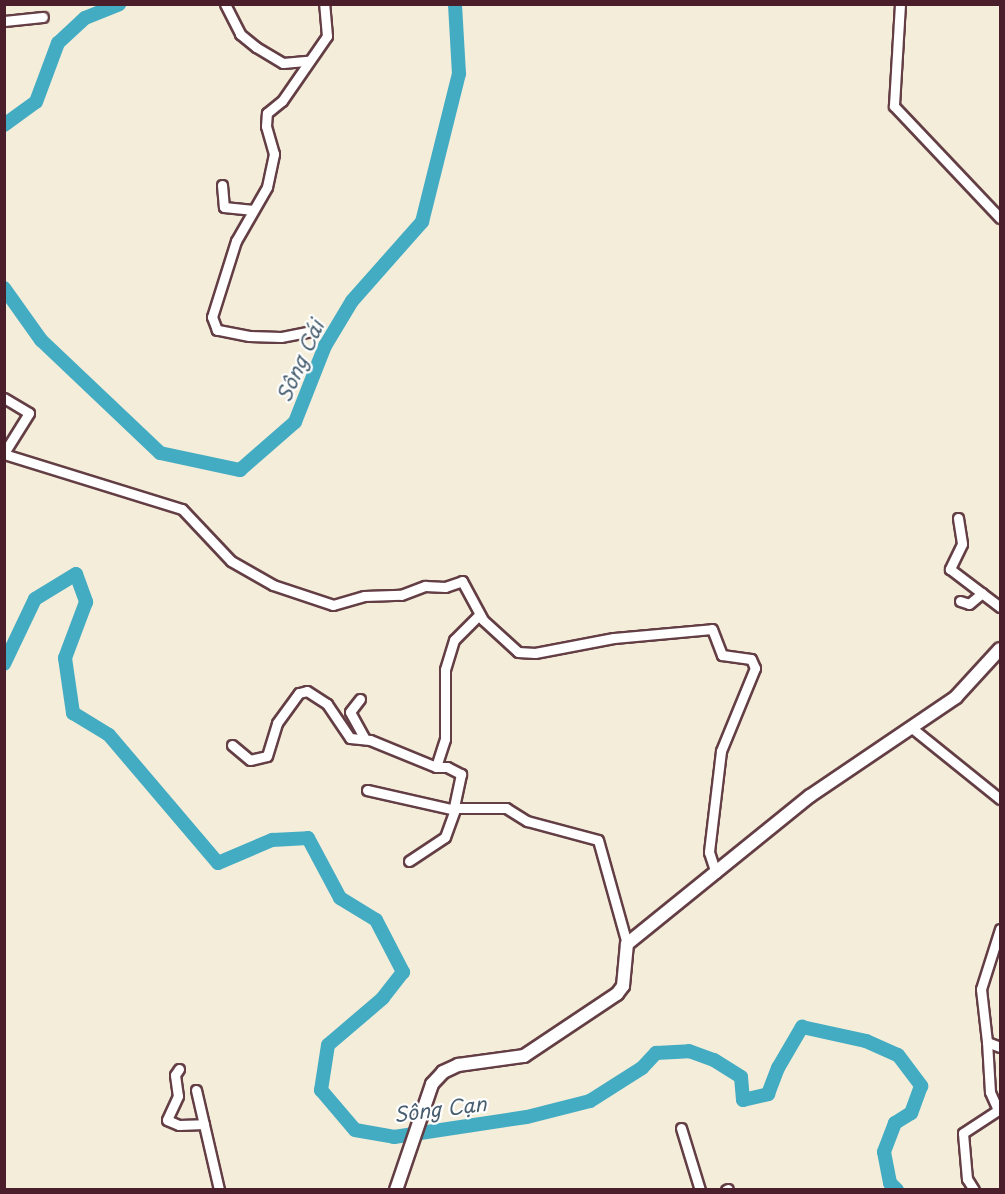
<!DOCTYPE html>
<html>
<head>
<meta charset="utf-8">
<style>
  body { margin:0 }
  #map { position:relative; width:1005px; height:1194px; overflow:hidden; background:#f4edd9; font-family:"Playpen Sans",sans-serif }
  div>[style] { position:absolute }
  .river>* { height:14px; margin:-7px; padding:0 7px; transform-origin:7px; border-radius:7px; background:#43acc3 }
  .roads { filter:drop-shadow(2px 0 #643e45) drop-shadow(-2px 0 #643e45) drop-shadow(0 2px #643e45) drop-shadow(0 -2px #643e45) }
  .minor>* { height:9px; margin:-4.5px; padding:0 4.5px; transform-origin:4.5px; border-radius:4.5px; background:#fff }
  .tertiary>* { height:12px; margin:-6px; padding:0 6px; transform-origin:6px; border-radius:6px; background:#fff }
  span { translate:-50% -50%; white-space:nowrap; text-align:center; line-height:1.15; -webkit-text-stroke:4.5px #fff; paint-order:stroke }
  .water-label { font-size:20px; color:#475e6f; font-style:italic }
  .frame { position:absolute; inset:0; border:6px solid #4a1f2b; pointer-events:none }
</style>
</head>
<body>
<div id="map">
  <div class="river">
    <div style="left:4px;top:125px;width:39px;rotate:-36deg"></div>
    <div style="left:36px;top:102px;width:63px;rotate:-69.6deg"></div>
    <div style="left:58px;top:43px;width:37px;rotate:-43deg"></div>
    <div style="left:85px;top:18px;width:37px;rotate:-22deg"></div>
    <div style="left:4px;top:288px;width:64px;rotate:54.6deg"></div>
    <div style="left:41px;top:340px;width:164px;rotate:43.5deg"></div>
    <div style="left:160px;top:453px;width:82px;rotate:12deg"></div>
    <div style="left:240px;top:470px;width:73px;rotate:-41.1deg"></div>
    <div style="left:295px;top:422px;width:82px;rotate:-68.5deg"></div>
    <div style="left:325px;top:346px;width:52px;rotate:-59deg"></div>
    <div style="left:352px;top:301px;width:106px;rotate:-48.5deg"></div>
    <div style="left:422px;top:222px;width:153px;rotate:-76deg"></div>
    <div style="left:459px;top:74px;width:70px;rotate:-93.3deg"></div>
    <div style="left:4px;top:664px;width:72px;rotate:-64.5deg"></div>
    <div style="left:35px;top:599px;width:48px;rotate:-31.4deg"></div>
    <div style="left:76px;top:574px;width:30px;rotate:70deg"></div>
    <div style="left:86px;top:602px;width:60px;rotate:110.6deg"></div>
    <div style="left:65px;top:658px;width:56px;rotate:81.7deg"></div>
    <div style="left:73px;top:713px;width:42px;rotate:31.4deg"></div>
    <div style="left:109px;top:735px;width:168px;rotate:49.6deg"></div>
    <div style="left:218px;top:863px;width:59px;rotate:-23.1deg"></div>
    <div style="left:272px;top:840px;width:36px;rotate:-3deg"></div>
    <div style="left:308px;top:838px;width:68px;rotate:61.9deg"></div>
    <div style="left:340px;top:898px;width:42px;rotate:31.4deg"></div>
    <div style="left:376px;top:920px;width:59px;rotate:62.6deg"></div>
    <div style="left:403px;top:972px;width:33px;rotate:128deg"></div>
    <div style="left:383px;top:998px;width:72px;rotate:139.5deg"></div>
    <div style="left:328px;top:1045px;width:46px;rotate:98.8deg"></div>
    <div style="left:321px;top:1090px;width:52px;rotate:49.6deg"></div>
    <div style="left:355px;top:1130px;width:40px;rotate:10deg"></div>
    <div style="left:394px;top:1137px;width:134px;rotate:-8.6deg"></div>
    <div style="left:527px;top:1117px;width:65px;rotate:-14.3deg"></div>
    <div style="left:590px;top:1101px;width:62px;rotate:-32.4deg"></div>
    <div style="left:642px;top:1068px;width:21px;rotate:-47deg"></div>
    <div style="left:656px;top:1053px;width:33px;rotate:-3deg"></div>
    <div style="left:689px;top:1051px;width:27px;rotate:20deg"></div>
    <div style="left:714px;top:1060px;width:32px;rotate:32deg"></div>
    <div style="left:741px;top:1077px;width:23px;rotate:85deg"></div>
    <div style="left:743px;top:1100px;width:26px;rotate:-13deg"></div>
    <div style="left:768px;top:1094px;width:28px;rotate:-69deg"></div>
    <div style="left:778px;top:1068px;width:48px;rotate:-59.7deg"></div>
    <div style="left:802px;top:1027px;width:66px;rotate:12.3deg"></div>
    <div style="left:866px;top:1041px;width:35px;rotate:24deg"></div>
    <div style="left:898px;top:1055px;width:39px;rotate:53deg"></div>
    <div style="left:921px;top:1086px;width:29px;rotate:110deg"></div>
    <div style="left:911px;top:1113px;width:19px;rotate:148deg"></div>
    <div style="left:895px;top:1123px;width:31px;rotate:111deg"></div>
    <div style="left:884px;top:1152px;width:32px;rotate:79deg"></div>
    <div style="left:890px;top:1183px;width:10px;rotate:45deg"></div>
  </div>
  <div class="roads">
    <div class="minor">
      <div style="left:225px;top:4px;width:34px;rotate:63deg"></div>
      <div style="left:240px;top:34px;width:21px;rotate:39deg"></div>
      <div style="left:256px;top:47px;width:31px;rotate:31deg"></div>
      <div style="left:283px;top:63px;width:25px;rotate:-5deg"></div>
      <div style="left:900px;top:4px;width:102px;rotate:93.4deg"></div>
      <div style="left:894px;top:106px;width:154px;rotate:46.6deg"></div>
      <div style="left:4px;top:21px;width:39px;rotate:-6deg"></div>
      <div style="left:222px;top:185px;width:22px;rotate:85deg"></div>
      <div style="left:224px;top:207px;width:27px;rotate:6deg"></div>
      <div style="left:312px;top:331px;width:32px;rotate:169deg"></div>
      <div style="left:281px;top:337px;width:32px;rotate:-178deg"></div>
      <div style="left:249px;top:336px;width:33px;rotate:-169deg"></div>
      <div style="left:217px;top:330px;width:14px;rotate:-111deg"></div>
      <div style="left:212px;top:317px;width:80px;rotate:-72.5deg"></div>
      <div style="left:236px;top:241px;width:62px;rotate:-60.1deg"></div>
      <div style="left:267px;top:187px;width:34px;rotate:-78deg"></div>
      <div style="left:274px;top:154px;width:29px;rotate:-106deg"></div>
      <div style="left:266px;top:126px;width:13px;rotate:-86deg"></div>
      <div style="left:267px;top:113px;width:19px;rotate:-39deg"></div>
      <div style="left:282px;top:101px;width:79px;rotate:-55.3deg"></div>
      <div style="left:327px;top:36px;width:32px;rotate:-95deg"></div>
      <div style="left:4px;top:398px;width:29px;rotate:31deg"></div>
      <div style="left:29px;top:413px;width:47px;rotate:122deg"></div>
      <div style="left:4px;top:454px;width:186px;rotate:17.2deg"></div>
      <div style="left:182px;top:509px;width:71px;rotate:46.7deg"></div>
      <div style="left:231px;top:561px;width:48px;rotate:29.7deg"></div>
      <div style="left:273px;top:585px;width:63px;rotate:18.4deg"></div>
      <div style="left:333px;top:605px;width:32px;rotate:-16deg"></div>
      <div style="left:364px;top:596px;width:37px;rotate:-2deg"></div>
      <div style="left:401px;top:595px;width:26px;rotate:-21deg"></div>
      <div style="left:425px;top:586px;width:20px;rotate:3deg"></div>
      <div style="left:445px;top:587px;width:18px;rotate:-19deg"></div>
      <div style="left:462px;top:581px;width:44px;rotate:61.7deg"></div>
      <div style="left:483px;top:620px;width:47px;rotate:42.4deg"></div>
      <div style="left:518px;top:652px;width:17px;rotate:3deg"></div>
      <div style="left:535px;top:653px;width:80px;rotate:-10.8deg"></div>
      <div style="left:614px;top:638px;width:98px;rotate:-5.2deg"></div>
      <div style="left:712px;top:629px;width:28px;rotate:69deg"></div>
      <div style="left:722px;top:655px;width:29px;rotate:8deg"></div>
      <div style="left:751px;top:659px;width:10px;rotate:66deg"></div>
      <div style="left:755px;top:668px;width:90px;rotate:112.3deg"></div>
      <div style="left:721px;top:751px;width:102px;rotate:96.8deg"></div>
      <div style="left:709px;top:852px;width:22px;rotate:72deg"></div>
      <div style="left:958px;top:518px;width:26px;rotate:81deg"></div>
      <div style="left:962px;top:544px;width:28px;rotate:116deg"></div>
      <div style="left:950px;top:569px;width:63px;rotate:37.2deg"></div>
      <div style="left:960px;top:601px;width:9px;rotate:18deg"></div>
      <div style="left:969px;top:604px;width:17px;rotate:-40deg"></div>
      <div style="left:479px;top:615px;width:35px;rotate:135deg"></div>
      <div style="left:454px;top:640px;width:31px;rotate:107deg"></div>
      <div style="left:445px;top:670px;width:69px;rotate:90deg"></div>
      <div style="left:445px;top:739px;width:29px;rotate:108deg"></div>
      <div style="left:436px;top:767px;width:11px"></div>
      <div style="left:447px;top:767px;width:16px;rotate:27deg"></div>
      <div style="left:461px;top:774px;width:35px;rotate:102deg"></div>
      <div style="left:454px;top:808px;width:52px"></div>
      <div style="left:506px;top:808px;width:25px;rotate:32deg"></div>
      <div style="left:527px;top:821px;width:73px;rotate:15deg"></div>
      <div style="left:598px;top:840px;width:108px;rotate:74.4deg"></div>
      <div style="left:360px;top:699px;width:16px;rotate:128deg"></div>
      <div style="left:350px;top:712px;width:31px;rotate:61deg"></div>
      <div style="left:912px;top:728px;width:113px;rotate:38.9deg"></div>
      <div style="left:232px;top:745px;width:23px;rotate:40deg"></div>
      <div style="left:250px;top:760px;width:17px;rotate:-13deg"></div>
      <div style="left:267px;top:756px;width:34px;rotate:-73deg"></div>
      <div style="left:277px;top:723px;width:37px;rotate:-54deg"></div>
      <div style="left:299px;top:693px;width:8px;rotate:-14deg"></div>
      <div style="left:307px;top:691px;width:24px;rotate:33deg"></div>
      <div style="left:327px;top:704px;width:41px;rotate:55.9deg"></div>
      <div style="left:350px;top:738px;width:20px;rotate:6deg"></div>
      <div style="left:370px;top:740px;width:71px;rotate:22.2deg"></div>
      <div style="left:367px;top:790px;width:90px;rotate:12.8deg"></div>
      <div style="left:409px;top:861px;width:43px;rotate:-33.7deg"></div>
      <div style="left:445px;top:837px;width:30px;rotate:-70deg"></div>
      <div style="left:1000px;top:929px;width:63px;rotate:107.6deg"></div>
      <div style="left:981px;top:989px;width:53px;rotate:83.5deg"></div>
      <div style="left:987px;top:1042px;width:14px;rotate:21deg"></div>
      <div style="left:179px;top:1069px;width:7px;rotate:124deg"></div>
      <div style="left:175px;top:1075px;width:21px;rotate:82deg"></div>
      <div style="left:178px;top:1096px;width:26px;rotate:115deg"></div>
      <div style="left:167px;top:1120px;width:13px;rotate:23deg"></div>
      <div style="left:179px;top:1125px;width:25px;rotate:-2deg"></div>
      <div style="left:196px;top:1090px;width:103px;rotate:77deg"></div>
      <div style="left:681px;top:1128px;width:65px;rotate:73deg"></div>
      <div style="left:726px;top:1190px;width:2px;rotate:-27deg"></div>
      <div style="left:974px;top:1190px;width:13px;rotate:-122deg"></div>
      <div style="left:967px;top:1179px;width:46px;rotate:-95deg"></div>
      <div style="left:963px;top:1133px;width:42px;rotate:-33.3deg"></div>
      <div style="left:998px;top:1110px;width:20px;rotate:-114deg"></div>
      <div style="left:990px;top:1092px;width:50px;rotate:-93.4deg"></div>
    </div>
    <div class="tertiary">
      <div style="left:396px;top:1190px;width:112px;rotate:-71.2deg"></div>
      <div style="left:432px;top:1084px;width:16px;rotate:-47deg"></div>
      <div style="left:443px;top:1072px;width:17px;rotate:-25deg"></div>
      <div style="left:458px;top:1065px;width:67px;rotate:-7.8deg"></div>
      <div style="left:524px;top:1056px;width:112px;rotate:-33.7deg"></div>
      <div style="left:617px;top:994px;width:10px;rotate:-53deg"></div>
      <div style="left:623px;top:986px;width:42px;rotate:-84.6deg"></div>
      <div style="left:627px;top:944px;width:235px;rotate:-39deg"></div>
      <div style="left:810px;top:796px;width:176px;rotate:-34.1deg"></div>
      <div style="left:956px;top:697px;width:65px;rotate:-47.5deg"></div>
    </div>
  </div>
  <div class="water-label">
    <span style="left:300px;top:361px;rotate:-66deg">Sông Cái</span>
    <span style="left:440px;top:1109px;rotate:-7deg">Sông Cạn</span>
  </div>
  <div class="frame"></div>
</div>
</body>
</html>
